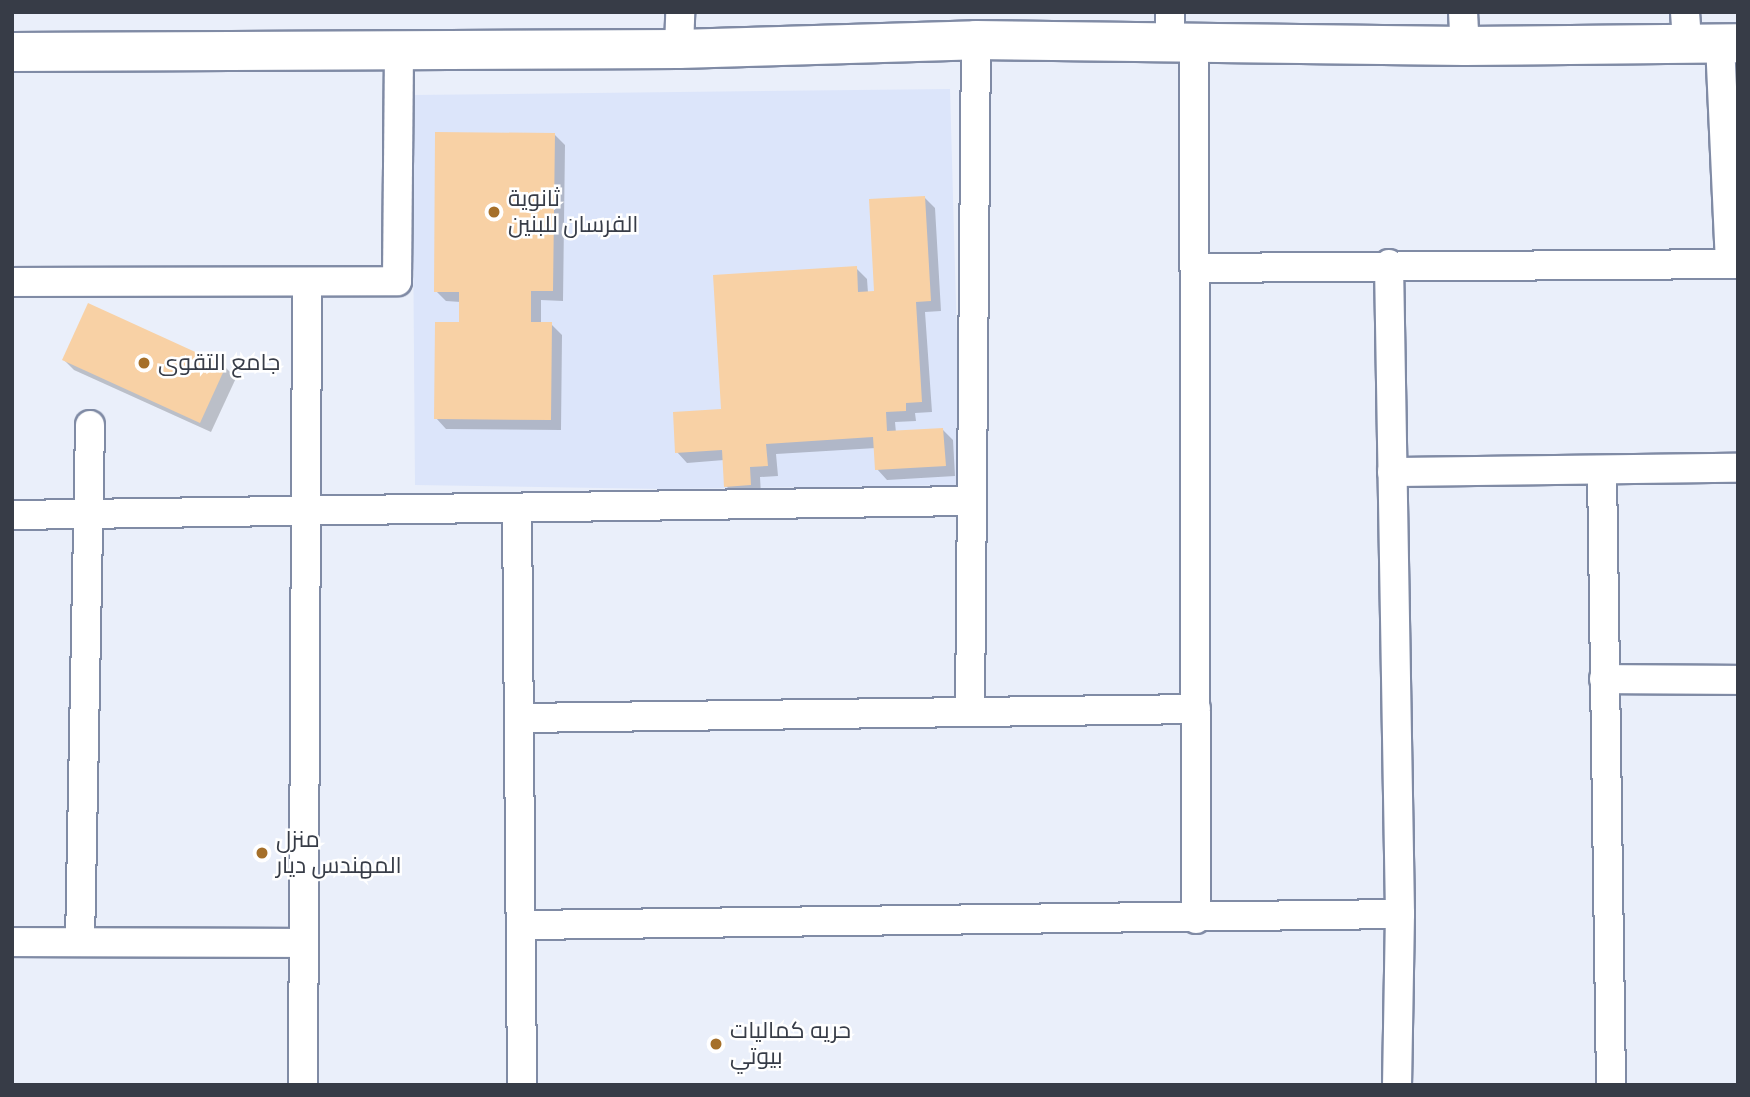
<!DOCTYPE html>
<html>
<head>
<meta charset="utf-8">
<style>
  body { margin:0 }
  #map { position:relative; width:1750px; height:1097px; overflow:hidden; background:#eaeffa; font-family:Karla,Cairo,sans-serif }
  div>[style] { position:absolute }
  .built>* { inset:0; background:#dce5fa }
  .shadow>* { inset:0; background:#0003 }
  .building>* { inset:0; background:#f8d1a5 }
  .roads { filter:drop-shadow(2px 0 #808ba5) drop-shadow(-2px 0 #808ba5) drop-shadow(0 2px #808ba5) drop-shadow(0 -2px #808ba5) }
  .street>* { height:28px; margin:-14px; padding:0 14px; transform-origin:14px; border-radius:14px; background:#fff }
  .secondary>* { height:38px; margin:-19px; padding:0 19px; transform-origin:19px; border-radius:19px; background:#fff }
  .dots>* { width:19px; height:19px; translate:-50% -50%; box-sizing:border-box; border:4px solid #fff; border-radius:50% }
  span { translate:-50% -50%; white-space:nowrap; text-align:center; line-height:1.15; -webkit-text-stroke:5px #fff; paint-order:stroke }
  .poi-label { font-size:23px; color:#373c47 }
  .left { translate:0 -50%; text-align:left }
  .frame { position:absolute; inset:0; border:14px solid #373c47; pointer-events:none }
</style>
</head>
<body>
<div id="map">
  <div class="built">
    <div style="clip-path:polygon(950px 89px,961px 485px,663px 489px,415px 485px,412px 95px)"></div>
  </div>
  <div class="shadow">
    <div style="clip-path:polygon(554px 134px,565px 145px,563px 301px,541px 300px,541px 324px,551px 324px,562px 335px,561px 430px,446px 429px,436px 418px,461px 324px,461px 302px,446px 301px,436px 291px)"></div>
    <div style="clip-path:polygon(924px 197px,935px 208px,941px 311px,925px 312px,932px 412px,915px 413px,916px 421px,895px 422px,896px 433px,943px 430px,953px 440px,955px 476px,887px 480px,877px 469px,876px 448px,776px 454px,778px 476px,760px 477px,761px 495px,736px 496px,726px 486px,724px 460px,687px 463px,677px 452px,723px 411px,856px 268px,867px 279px,868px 293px,876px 292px)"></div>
    <div style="clip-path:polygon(89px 306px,225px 367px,236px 378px,211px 432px,74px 370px,64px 360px)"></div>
  </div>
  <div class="building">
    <div style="clip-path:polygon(435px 132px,555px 133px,553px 291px,531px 291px,531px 322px,552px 322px,551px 420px,434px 419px,435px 322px,459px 322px,459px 292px,434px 292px)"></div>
    <div style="clip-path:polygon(925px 196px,931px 301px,916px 302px,922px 402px,906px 403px,906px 411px,886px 412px,887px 431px,943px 428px,946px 466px,875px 470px,873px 437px,766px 444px,768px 466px,750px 467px,751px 485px,724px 487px,722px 450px,675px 453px,673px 412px,721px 409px,713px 275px,857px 266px,858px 292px,874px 291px,869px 199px)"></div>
    <div style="clip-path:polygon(88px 303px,226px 366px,200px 423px,62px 360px)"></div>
  </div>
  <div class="roads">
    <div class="street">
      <div style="left:1170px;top:12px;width:32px;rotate:90deg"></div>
      <div style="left:1463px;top:12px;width:34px;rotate:87deg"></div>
      <div style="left:1685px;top:12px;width:32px;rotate:86deg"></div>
      <div style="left:1720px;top:43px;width:221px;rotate:87.4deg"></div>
      <div style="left:1194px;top:45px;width:874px;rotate:89.87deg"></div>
      <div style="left:679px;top:49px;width:37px;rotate:-88deg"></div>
      <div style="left:1389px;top:264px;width:650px;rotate:89.03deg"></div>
      <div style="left:1400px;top:914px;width:171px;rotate:91deg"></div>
      <div style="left:1195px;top:268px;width:543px;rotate:-0.42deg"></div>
      <div style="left:12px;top:282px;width:385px;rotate:-0.1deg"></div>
      <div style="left:397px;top:281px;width:231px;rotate:-89.5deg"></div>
      <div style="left:1602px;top:470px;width:615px;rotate:89.16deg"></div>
      <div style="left:1392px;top:472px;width:346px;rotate:-0.7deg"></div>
      <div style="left:517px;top:509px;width:576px;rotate:89.5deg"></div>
      <div style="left:12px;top:515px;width:960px;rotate:-0.84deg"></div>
      <div style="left:1604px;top:679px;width:134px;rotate:0.4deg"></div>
      <div style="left:970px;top:712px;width:672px;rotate:-89.49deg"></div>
      <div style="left:520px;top:718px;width:676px;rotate:-0.76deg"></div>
      <div style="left:524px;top:925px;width:876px;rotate:-0.72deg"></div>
      <div style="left:12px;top:942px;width:292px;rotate:0.2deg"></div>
      <div style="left:80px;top:942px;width:517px;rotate:-88.89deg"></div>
      <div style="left:303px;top:1085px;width:803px;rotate:-89.71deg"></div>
    </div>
    <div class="secondary">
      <div style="left:12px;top:52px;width:667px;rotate:-0.26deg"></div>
      <div style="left:679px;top:49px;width:297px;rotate:-1.7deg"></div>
      <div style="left:976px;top:40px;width:489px;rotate:0.7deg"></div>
      <div style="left:1465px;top:46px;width:273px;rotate:-0.6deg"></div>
    </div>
  </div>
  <div class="dots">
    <div style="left:494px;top:212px;background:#a56f29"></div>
    <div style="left:144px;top:363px;background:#a56f29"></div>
    <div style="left:262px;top:853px;background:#a56f29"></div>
    <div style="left:716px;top:1044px;background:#a56f29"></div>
  </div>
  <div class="poi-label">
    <span class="left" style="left:508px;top:212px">ثانوية<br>الفرسان للبنين</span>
    <span class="left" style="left:158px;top:363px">جامع التقوى</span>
    <span class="left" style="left:276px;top:853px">منزل<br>المهندس ديار</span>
    <span class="left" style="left:730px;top:1044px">حريه كماليات<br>بيوتي</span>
  </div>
  <div class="frame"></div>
</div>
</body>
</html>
